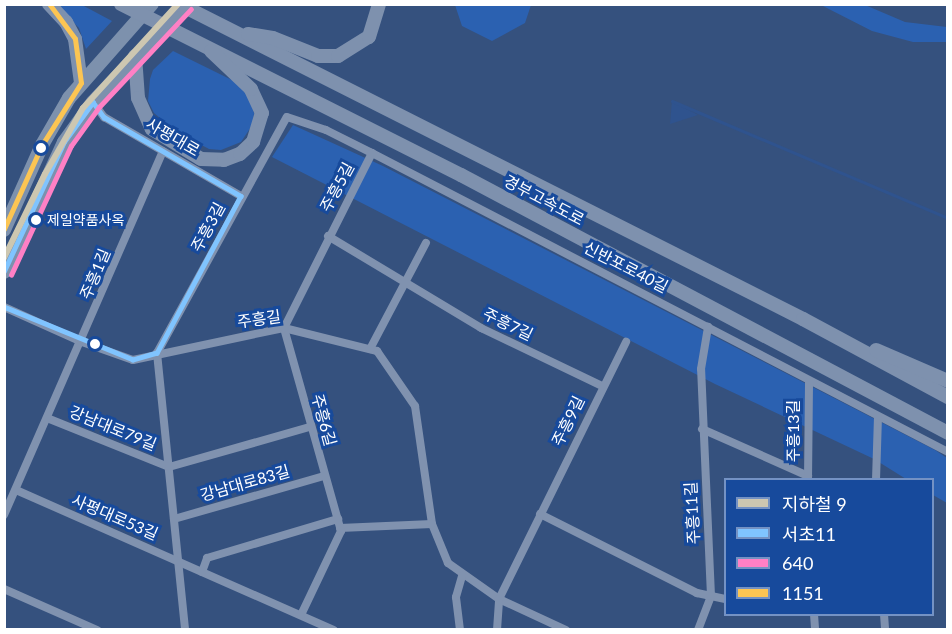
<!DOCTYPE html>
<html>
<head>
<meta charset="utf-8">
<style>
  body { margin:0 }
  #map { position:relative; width:952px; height:634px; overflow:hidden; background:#35517e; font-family:Lato,"Noto Sans KR",sans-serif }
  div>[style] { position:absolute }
  .green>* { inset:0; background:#2b61b1 }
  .water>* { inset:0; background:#2f538e }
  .stream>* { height:3px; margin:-1.5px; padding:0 1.5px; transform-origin:1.5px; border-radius:1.5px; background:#2f538e }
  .minor>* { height:8px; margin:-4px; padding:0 4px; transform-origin:4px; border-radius:4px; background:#8092af }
  .primary>* { height:14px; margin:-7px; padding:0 7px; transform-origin:7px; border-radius:7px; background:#7d91ad }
  .trunk>* { height:14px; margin:-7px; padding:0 7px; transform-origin:7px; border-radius:7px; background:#7e91ae }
  .bus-1>* { height:4.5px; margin:-2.25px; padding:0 2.25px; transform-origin:2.25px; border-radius:2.25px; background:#80c4ff }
  .bus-2>* { height:4.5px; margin:-2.25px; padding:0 2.25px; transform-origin:2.25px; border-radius:2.25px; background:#ff80c5 }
  .bus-3>* { height:4.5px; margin:-2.25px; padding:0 2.25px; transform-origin:2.25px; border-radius:2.25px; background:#fcc553 }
  .metro-1>* { height:6px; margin:-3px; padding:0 3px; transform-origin:3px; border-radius:3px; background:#cdc7b1 }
  .dots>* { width:16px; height:16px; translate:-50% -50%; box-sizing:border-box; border:3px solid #174a9c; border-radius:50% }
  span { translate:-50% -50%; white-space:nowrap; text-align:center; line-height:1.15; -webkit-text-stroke:6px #174a9c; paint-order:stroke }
  .bus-label { font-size:14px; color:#fff }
  .left { translate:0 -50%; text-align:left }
  .street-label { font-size:16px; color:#fff }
  .frame { position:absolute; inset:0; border:6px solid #fff; pointer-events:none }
  .legend { position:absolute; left:724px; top:478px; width:210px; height:138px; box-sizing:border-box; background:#174a9c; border:2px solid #7492c4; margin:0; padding:8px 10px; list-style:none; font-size:18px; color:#fff }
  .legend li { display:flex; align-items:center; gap:12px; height:30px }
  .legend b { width:30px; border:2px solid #7492c4 }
</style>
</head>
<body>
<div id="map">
  <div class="green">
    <div style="clip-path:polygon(56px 5px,82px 5px,112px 21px,86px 49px,79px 28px)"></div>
    <div style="clip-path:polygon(455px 5px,455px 4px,531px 5px,525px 23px,492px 41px,462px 26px)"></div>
    <div style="clip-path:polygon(821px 5px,865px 5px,905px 22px,947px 27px,947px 42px,913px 42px,872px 31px)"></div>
    <div style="clip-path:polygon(173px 51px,238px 83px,251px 101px,254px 113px,253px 124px,241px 142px,221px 150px,209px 149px,175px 131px,154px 113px,148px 101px,150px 79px,153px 70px)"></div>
    <div style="clip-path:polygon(293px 125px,383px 166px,935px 450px,947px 458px,947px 503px,933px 495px,932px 480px,906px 479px,874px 459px,715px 384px,272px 157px)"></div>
  </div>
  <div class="water">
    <div style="clip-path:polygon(672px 101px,698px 115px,670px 124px)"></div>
  </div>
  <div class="stream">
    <div style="left:672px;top:101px;width:300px;rotate:23deg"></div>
  </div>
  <div class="minor">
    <div style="left:93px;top:102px;width:19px;rotate:54deg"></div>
    <div style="left:104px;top:117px;width:158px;rotate:30deg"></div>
    <div style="left:328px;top:236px;width:179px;rotate:31deg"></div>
    <div style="left:481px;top:328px;width:134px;rotate:25.6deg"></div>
    <div style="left:4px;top:307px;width:85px;rotate:24.2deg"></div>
    <div style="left:82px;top:342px;width:54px;rotate:19.4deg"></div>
    <div style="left:133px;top:360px;width:154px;rotate:-12deg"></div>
    <div style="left:284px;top:328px;width:96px;rotate:13.9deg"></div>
    <div style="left:377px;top:351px;width:67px;rotate:55.4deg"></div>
    <div style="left:415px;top:406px;width:119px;rotate:81.8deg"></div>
    <div style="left:432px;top:524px;width:42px;rotate:67.7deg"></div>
    <div style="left:448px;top:563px;width:62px;rotate:35.2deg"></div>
    <div style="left:499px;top:599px;width:74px;rotate:24.8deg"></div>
    <div style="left:370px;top:349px;width:120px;rotate:-62.2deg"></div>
    <div style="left:157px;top:353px;width:269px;rotate:-61.2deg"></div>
    <div style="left:287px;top:117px;width:41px;rotate:18.4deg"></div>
    <div style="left:326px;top:130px;width:51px;rotate:26.6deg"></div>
    <div style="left:372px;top:153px;width:649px;rotate:27.43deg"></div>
    <div style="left:157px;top:353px;width:278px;rotate:84.2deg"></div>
    <div style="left:47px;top:418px;width:131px;rotate:21.9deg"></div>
    <div style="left:169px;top:467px;width:146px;rotate:-15.9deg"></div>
    <div style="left:702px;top:429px;width:116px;rotate:23.9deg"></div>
    <div style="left:808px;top:480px;width:98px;rotate:-89.4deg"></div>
    <div style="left:876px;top:480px;width:63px;rotate:-88.2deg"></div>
    <div style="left:16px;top:490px;width:347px;rotate:23.8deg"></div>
    <div style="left:540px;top:514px;width:176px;rotate:26.7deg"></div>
    <div style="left:697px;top:593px;width:30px;rotate:12deg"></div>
    <div style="left:4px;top:515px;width:397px;rotate:-66.4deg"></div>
    <div style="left:174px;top:519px;width:156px;rotate:-16deg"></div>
    <div style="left:340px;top:528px;width:92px;rotate:-2.5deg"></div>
    <div style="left:202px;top:572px;width:15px;rotate:-70deg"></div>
    <div style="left:207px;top:558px;width:137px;rotate:-16.6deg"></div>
    <div style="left:4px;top:589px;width:102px;rotate:23.8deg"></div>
    <div style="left:814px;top:614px;width:16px;rotate:86deg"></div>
    <div style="left:884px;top:614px;width:16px;rotate:86deg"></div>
    <div style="left:301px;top:615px;width:93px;rotate:-64.5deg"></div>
    <div style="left:341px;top:531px;width:211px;rotate:-105.7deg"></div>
    <div style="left:284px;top:328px;width:196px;rotate:-63.3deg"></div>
    <div style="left:460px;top:630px;width:33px;rotate:-97deg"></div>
    <div style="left:456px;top:597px;width:22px;rotate:-74deg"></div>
    <div style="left:497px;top:630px;width:31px;rotate:-86deg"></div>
    <div style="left:499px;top:599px;width:287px;rotate:-63.7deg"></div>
    <div style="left:698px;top:630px;width:36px;rotate:-69deg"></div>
    <div style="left:711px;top:596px;width:227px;rotate:-92.5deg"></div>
    <div style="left:701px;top:369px;width:43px;rotate:-80.5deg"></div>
  </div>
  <div class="primary">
    <div style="left:4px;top:230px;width:93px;rotate:-65.9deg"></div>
    <div style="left:42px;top:145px;width:54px;rotate:-60.1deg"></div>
    <div style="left:69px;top:98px;width:125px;rotate:-48.6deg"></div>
    <div style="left:4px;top:272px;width:143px;rotate:-65.2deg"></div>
    <div style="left:64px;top:142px;width:49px;rotate:-54.1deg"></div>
    <div style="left:93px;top:102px;width:135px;rotate:-46.5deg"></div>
  </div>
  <div class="trunk">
    <div style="left:49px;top:4px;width:25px;rotate:47deg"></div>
    <div style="left:66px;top:22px;width:19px;rotate:62deg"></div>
    <div style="left:75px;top:39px;width:44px;rotate:82.2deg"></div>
    <div style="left:121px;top:4px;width:381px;rotate:26.7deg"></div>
    <div style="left:461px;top:175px;width:551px;rotate:27.91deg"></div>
    <div style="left:179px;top:4px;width:699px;rotate:26.78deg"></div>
    <div style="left:803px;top:319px;width:165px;rotate:28.3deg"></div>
    <div style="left:248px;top:34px;width:25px;rotate:9deg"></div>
    <div style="left:273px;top:38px;width:48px;rotate:21.8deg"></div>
    <div style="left:318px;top:56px;width:20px"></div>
    <div style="left:338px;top:56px;width:36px;rotate:-32deg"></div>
    <div style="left:369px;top:37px;width:34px;rotate:-73deg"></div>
    <div style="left:135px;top:56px;width:42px;rotate:85.9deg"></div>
    <div style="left:138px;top:98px;width:34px;rotate:66deg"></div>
    <div style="left:152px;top:129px;width:57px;rotate:31.5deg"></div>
    <div style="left:201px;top:159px;width:23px;rotate:2deg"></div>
    <div style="left:224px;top:160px;width:17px;rotate:-21deg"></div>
    <div style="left:240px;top:154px;width:18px;rotate:-43deg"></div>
    <div style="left:253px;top:142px;width:30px;rotate:-73deg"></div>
    <div style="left:262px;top:113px;width:26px;rotate:-115deg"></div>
    <div style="left:251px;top:89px;width:55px;rotate:-136.5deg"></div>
    <div style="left:876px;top:350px;width:78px;rotate:23.3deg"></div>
  </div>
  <div class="bus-1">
    <div style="left:4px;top:271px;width:142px;rotate:-65.1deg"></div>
    <div style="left:64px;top:142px;width:49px;rotate:-54.1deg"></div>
    <div style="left:93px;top:102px;width:19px;rotate:54deg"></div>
    <div style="left:104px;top:117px;width:158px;rotate:30deg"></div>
    <div style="left:241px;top:196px;width:178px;rotate:118.1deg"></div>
    <div style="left:157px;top:353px;width:25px;rotate:164deg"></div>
    <div style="left:133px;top:360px;width:139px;rotate:-157.7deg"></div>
  </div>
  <div class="bus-2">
    <div style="left:11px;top:275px;width:142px;rotate:-65.1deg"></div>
    <div style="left:71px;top:146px;width:48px;rotate:-54.3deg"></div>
    <div style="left:99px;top:107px;width:134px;rotate:-46.8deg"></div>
  </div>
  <div class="bus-3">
    <div style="left:4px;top:229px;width:92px;rotate:-65.7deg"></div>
    <div style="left:42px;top:145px;width:73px;rotate:-57.8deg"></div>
    <div style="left:81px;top:83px;width:44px;rotate:-97.8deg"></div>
    <div style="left:75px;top:39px;width:44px;rotate:-126.6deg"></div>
  </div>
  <div class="metro-1">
    <div style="left:4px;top:258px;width:93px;rotate:-64deg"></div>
    <div style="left:45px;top:174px;width:76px;rotate:-60.1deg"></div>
    <div style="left:83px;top:108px;width:141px;rotate:-47.6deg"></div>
  </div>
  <div class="dots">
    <div style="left:41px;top:148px;background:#fff"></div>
    <div style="left:36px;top:220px;background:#fff"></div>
    <div style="left:95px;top:344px;background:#fff"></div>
  </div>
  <div class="bus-label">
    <span class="left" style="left:47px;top:220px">제일약품사옥</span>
  </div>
  <div class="street-label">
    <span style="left:173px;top:137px;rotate:30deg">사평대로</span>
    <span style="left:337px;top:187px;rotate:-62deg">주흥5길</span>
    <span style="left:544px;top:200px;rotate:28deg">경부고속도로</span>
    <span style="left:208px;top:227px;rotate:-62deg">주흥3길</span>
    <span style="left:626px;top:267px;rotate:27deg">신반포로40길</span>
    <span style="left:95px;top:274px;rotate:-67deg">주흥1길</span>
    <span style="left:259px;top:319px;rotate:-8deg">주흥길</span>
    <span style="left:508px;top:324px;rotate:26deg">주흥7길</span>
    <span style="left:324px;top:420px;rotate:75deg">주흥6길</span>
    <span style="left:568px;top:421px;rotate:-64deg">주흥9길</span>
    <span style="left:113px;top:428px;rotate:22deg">강남대로79길</span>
    <span style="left:793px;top:431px;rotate:-90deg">주흥13길</span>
    <span style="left:245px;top:483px;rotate:-16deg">강남대로83길</span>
    <span style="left:692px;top:513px;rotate:-93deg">주흥11길</span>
    <span style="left:115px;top:517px;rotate:23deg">사평대로53길</span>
  </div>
  <div class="frame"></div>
  <ul class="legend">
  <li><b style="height:8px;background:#cdc7b1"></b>지하철 9</li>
  <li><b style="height:8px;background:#80c4ff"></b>서초11</li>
  <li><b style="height:8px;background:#ff80c5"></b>640</li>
  <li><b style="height:8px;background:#fcc553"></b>1151</li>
  </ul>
</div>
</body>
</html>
